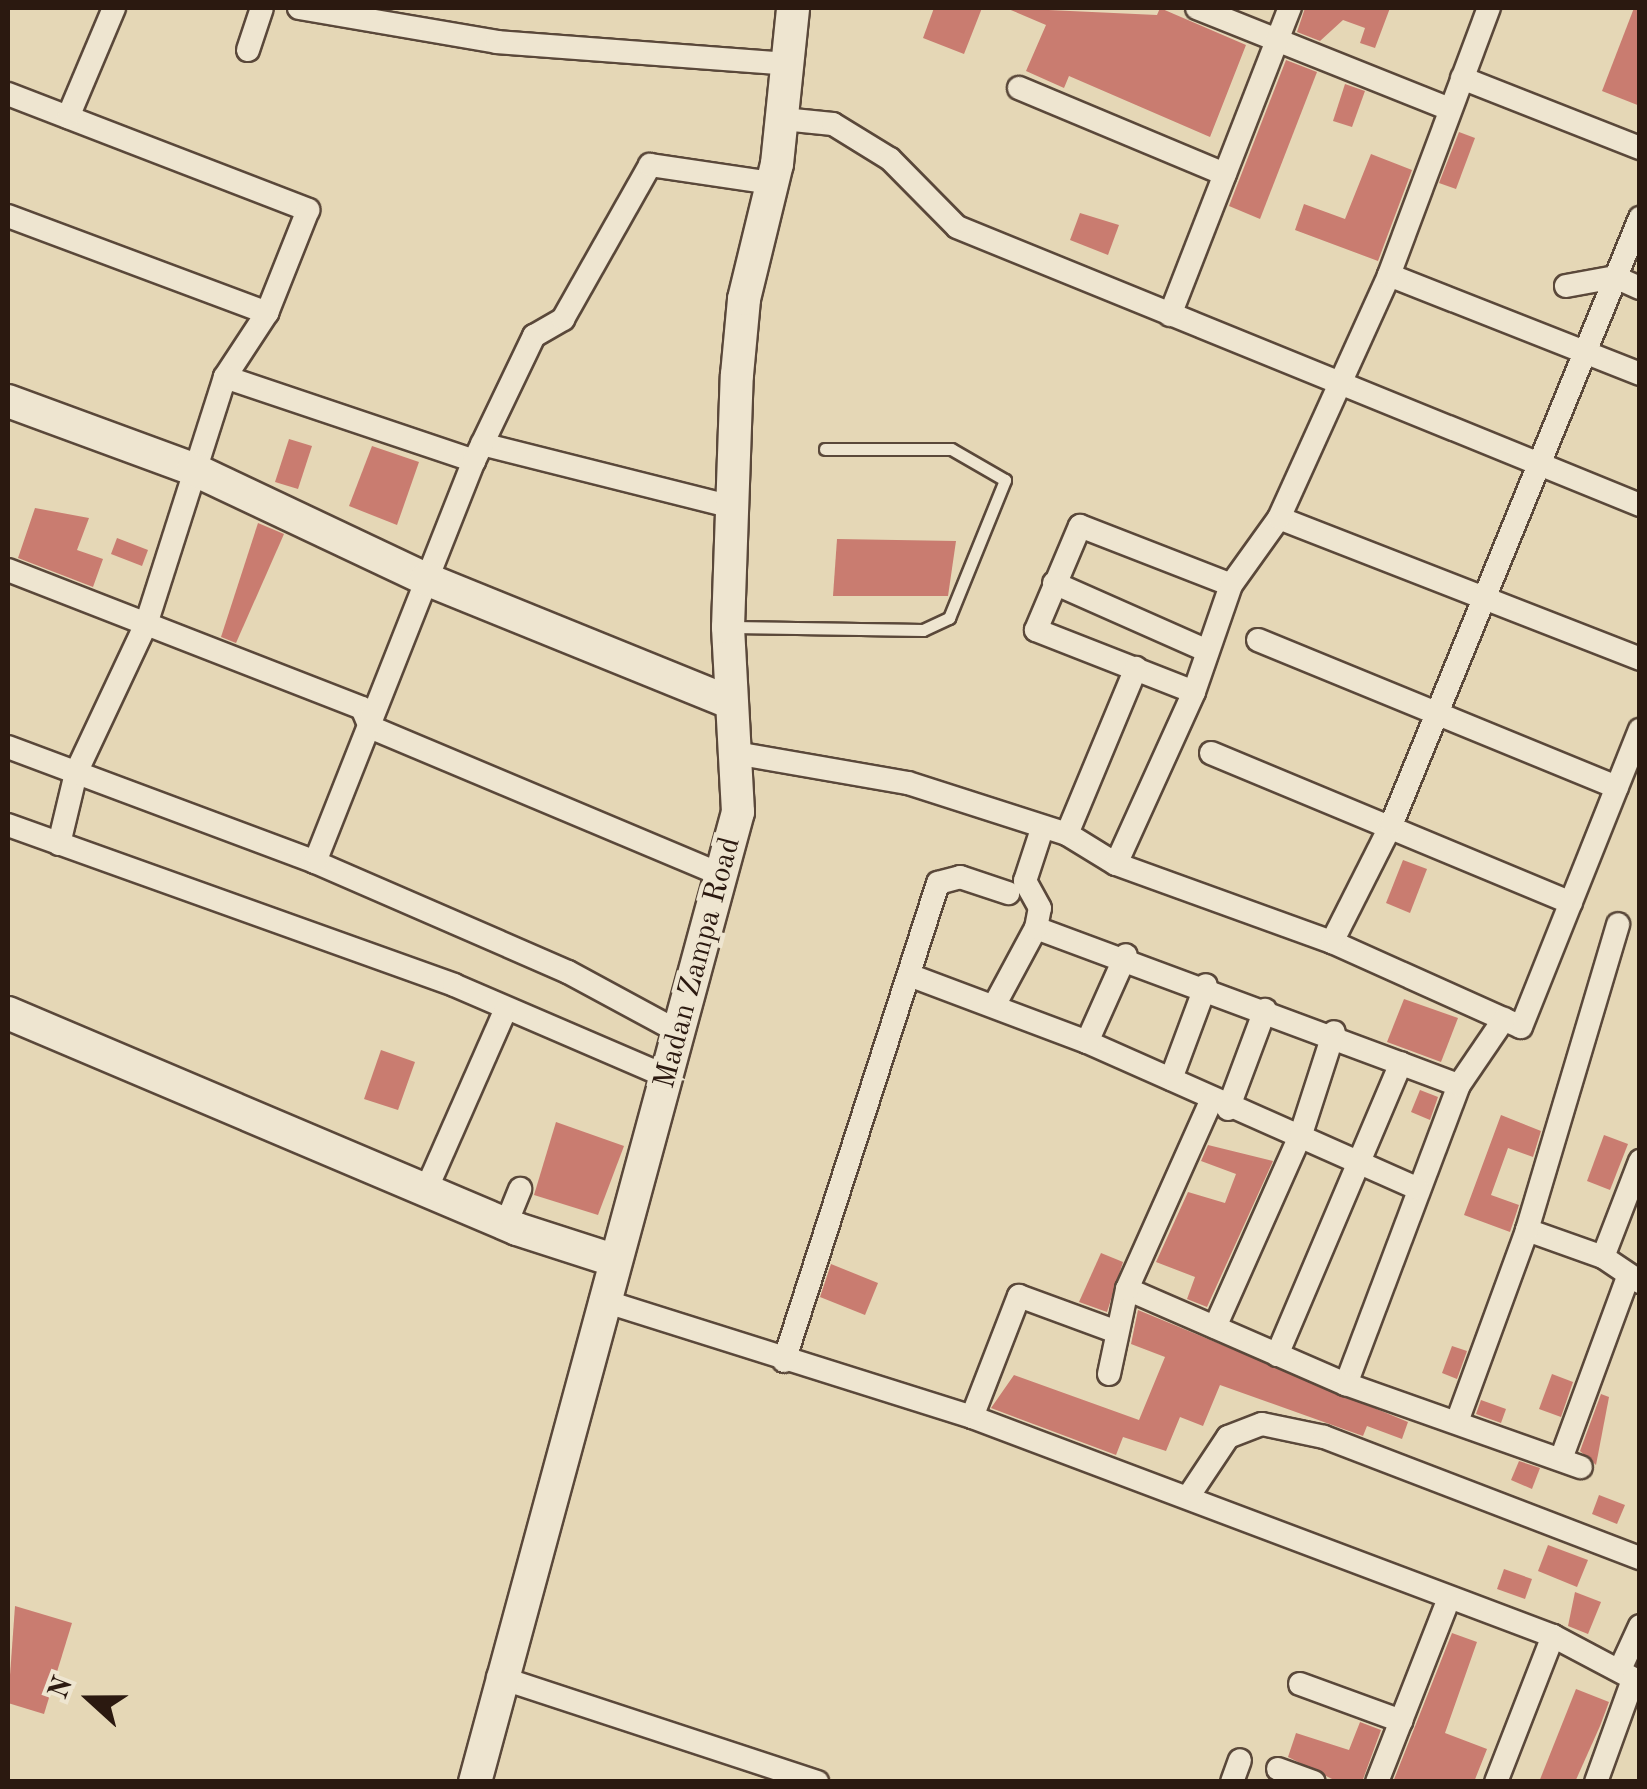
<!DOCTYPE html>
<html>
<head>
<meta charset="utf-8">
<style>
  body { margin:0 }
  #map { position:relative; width:1647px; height:1789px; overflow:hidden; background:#e5d7b6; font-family:"Old Standard TT",serif }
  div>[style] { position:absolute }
  .building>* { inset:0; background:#c97c70 }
  .roads { filter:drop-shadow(2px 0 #5a483a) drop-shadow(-2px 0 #5a483a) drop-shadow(0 2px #5a483a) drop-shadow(0 -2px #5a483a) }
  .lane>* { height:11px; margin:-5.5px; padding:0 5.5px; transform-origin:5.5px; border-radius:5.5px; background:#eee5d0 }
  .street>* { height:22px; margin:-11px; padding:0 11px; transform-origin:11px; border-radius:11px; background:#eee5d0 }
  .secondary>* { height:32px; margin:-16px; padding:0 16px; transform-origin:16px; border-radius:16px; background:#eee5d0 }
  span { translate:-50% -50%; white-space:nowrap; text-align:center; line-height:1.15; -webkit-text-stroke:9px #eee5d0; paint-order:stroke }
  .street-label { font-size:30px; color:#2b1910 }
  .frame { position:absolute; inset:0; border:10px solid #2b1910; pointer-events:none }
  .north { position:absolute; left:40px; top:1649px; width:100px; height:100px; -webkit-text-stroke:8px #eee5d0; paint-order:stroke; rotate:291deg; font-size:28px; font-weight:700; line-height:40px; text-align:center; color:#2b1910 }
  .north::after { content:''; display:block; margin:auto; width:35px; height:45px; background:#2b1910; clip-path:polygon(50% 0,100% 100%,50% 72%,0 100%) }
</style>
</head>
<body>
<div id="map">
  <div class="building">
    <div style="clip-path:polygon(934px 8px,982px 8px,964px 54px,923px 38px)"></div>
    <div style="clip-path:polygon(1006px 8px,1157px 15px,1160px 8px,1246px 45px,1210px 137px,1069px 76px,1064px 88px,1026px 71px,1046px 25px)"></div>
    <div style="clip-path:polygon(1305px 8px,1390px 8px,1375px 48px,1360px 43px,1365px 28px,1343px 20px,1320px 41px,1297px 32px)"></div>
    <div style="clip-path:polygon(1634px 8px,1640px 8px,1640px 106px,1602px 91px)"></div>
    <div style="clip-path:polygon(1286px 60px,1317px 72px,1260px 219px,1229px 206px)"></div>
    <div style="clip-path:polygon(1345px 84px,1365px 91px,1352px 127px,1333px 121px)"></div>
    <div style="clip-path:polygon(1459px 132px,1475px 138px,1456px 189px,1439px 183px)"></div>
    <div style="clip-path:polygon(1371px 154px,1412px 170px,1378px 261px,1295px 230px,1304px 204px,1345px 219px)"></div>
    <div style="clip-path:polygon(1080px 213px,1119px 225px,1108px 255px,1070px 240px)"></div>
    <div style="clip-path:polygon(289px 439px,312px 446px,298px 489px,275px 482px)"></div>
    <div style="clip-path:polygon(372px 446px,419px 462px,397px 525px,349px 506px)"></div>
    <div style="clip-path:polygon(35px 508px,89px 518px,77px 550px,103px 559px,93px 587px,18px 558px)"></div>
    <div style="clip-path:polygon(258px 523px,284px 534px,236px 643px,221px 637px)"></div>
    <div style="clip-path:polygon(117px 538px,148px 550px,142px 566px,111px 554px)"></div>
    <div style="clip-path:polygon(837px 539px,956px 541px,948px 596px,833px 596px)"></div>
    <div style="clip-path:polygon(1403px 860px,1427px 869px,1410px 913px,1386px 903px)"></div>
    <div style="clip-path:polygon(1404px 999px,1458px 1018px,1441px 1062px,1387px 1042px)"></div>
    <div style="clip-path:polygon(381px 1050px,415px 1062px,398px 1110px,364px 1099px)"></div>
    <div style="clip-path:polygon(1420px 1090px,1438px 1097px,1430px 1120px,1411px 1112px)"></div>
    <div style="clip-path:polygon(1501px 1115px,1541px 1131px,1533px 1157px,1508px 1148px,1491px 1195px,1519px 1205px,1510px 1232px,1464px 1215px)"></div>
    <div style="clip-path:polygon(556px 1122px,624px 1146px,598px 1215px,534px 1195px)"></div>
    <div style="clip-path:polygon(1604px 1135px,1628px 1144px,1610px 1190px,1587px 1181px)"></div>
    <div style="clip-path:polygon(1208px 1145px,1273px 1161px,1207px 1307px,1187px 1299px,1195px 1277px,1156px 1262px,1188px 1192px,1225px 1203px,1236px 1174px,1201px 1161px)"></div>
    <div style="clip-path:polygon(1101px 1253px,1123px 1262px,1107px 1312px,1079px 1302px)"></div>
    <div style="clip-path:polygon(831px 1264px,878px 1283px,865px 1315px,820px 1297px)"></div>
    <div style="clip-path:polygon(1138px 1310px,1408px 1422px,1402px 1439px,1367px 1426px,1363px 1436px,1220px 1385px,1203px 1426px,1180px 1417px,1166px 1451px,1123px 1437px,1116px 1455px,991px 1408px,1014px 1375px,1139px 1420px,1165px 1357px,1131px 1344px)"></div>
    <div style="clip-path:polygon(1452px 1346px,1467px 1351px,1457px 1379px,1442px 1373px)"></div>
    <div style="clip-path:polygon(1552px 1374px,1573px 1382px,1561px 1417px,1539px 1409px)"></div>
    <div style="clip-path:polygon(1601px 1394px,1609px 1397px,1596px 1465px,1580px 1451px)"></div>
    <div style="clip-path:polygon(1481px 1400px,1506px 1409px,1501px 1423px,1476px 1414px)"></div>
    <div style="clip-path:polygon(1519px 1461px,1540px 1468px,1532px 1489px,1511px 1480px)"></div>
    <div style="clip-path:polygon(1599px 1495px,1625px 1505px,1617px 1524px,1592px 1514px)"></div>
    <div style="clip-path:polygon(1548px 1545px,1588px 1560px,1577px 1587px,1538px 1571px)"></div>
    <div style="clip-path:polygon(1504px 1569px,1532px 1579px,1525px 1599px,1497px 1589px)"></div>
    <div style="clip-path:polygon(1575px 1592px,1601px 1602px,1588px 1634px,1568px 1626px)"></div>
    <div style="clip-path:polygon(15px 1606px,72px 1623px,44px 1714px,8px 1703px)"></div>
    <div style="clip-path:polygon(1452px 1633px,1477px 1642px,1445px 1733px,1487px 1749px,1474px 1782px,1393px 1782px)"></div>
    <div style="clip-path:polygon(1576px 1689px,1609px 1702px,1600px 1726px,1575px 1782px,1539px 1782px)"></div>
    <div style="clip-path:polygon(1360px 1722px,1381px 1730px,1362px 1782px,1338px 1782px,1288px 1757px,1296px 1733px,1349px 1750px)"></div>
  </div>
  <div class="roads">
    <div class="lane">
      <div style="left:733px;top:627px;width:190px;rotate:0.9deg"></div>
      <div style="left:923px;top:630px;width:29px;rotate:-25deg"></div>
      <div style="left:949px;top:618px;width:149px;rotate:-67.9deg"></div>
      <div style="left:1005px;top:480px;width:62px;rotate:-150.1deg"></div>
      <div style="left:951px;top:449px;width:126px;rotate:180deg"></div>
    </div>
    <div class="street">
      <div style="left:299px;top:8px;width:201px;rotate:9.7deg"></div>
      <div style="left:497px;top:42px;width:294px;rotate:4.3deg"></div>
      <div style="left:1197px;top:8px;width:271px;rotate:21.8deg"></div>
      <div style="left:248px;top:50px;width:44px;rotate:-71.6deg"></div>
      <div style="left:1462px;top:78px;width:191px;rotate:21.5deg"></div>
      <div style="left:1019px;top:88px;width:223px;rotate:22.7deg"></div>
      <div style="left:8px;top:94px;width:322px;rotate:21.1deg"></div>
      <div style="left:308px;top:210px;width:111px;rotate:111.7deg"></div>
      <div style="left:267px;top:313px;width:77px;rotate:123.3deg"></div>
      <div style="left:225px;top:377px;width:259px;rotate:107.7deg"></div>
      <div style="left:146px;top:624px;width:165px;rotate:115.2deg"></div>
      <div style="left:76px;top:773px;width:73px;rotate:103.5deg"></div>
      <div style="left:68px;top:117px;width:118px;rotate:-67.1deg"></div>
      <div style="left:783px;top:119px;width:50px;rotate:5.7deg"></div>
      <div style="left:833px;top:124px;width:67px;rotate:31.6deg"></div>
      <div style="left:890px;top:159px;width:95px;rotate:45.4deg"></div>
      <div style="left:957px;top:227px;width:737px;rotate:22.15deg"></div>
      <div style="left:8px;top:216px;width:277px;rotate:20.5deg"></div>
      <div style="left:1389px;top:275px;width:270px;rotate:21.5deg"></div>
      <div style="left:1566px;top:286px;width:50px;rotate:-10.4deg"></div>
      <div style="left:1615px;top:277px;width:27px;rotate:24deg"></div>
      <div style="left:1170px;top:315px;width:330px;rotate:-68.7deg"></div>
      <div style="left:225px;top:377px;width:263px;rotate:18.6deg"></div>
      <div style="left:482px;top:444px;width:255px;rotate:14.1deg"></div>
      <div style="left:1279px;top:518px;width:388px;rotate:21.3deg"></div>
      <div style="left:8px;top:570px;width:380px;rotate:21.3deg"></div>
      <div style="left:362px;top:708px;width:21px;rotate:67deg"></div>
      <div style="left:370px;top:727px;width:384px;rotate:22.8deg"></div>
      <div style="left:1054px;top:583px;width:163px;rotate:23.9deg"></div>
      <div style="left:1258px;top:640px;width:388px;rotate:22.3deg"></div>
      <div style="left:1194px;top:692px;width:170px;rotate:-158.6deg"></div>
      <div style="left:1036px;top:630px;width:113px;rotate:-67.1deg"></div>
      <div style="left:1080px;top:526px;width:162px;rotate:21.3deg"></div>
      <div style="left:8px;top:747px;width:328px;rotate:20.5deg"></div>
      <div style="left:315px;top:862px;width:276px;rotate:23.5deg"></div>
      <div style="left:568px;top:972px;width:128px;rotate:28.4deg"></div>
      <div style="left:1211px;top:753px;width:390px;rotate:22.6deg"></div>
      <div style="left:741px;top:754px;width:169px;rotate:9.9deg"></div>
      <div style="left:908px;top:783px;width:167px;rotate:17.8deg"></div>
      <div style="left:1067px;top:834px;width:57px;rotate:31.5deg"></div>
      <div style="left:1116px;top:864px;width:230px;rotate:19.9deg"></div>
      <div style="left:1332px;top:942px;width:207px;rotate:24.2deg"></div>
      <div style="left:1521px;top:1027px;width:320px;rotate:-68.2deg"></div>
      <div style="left:8px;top:825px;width:474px;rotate:19.7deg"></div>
      <div style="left:454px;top:985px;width:233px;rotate:23.3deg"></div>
      <div style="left:1067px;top:834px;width:180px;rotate:-67.4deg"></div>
      <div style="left:315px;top:862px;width:431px;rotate:-68.4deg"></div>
      <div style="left:474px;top:461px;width:139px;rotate:-64.4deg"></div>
      <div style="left:534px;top:336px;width:34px;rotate:-30deg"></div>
      <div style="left:563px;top:319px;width:177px;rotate:-60.5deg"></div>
      <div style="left:650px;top:165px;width:123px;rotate:8.4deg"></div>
      <div style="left:1116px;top:864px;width:189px;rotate:-65.6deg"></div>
      <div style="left:1194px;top:692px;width:113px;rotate:-70.9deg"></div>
      <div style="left:1231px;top:585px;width:82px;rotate:-54.4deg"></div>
      <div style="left:1279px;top:518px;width:267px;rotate:-65.6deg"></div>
      <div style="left:1389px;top:275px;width:285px;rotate:-69.5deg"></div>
      <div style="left:1036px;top:928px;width:451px;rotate:20.4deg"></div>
      <div style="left:1459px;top:1085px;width:320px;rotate:110.7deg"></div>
      <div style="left:1332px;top:942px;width:133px;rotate:-63.2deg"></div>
      <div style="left:1392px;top:823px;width:654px;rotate:-67.71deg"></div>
      <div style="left:909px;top:975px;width:190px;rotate:20.6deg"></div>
      <div style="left:1087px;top:1042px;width:361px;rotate:23.9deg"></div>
      <div style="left:995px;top:1004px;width:86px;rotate:-61.7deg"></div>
      <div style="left:1036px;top:928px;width:20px;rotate:-79deg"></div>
      <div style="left:1040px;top:908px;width:31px;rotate:-119deg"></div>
      <div style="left:1025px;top:881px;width:52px;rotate:-71.9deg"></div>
      <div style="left:1087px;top:1042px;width:95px;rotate:-65.9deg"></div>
      <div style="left:1171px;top:1079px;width:100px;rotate:-69.6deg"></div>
      <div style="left:1459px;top:1085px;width:80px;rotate:-55.7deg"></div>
      <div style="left:1228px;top:1109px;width:106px;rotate:-69.5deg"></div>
      <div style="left:426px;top:1190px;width:198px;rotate:-66.2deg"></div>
      <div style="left:506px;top:1224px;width:38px;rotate:-68deg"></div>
      <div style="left:1527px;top:1230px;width:81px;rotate:19.6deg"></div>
      <div style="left:1603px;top:1257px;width:45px;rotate:34deg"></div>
      <div style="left:1603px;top:1257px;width:103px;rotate:-68.9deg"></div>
      <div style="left:1127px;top:1289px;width:239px;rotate:23.5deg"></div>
      <div style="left:1346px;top:1384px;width:249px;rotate:19.5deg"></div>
      <div style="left:601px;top:1300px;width:389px;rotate:17.5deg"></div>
      <div style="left:972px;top:1417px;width:621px;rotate:20.65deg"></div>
      <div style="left:1553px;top:1636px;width:98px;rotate:27.9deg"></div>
      <div style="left:1215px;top:1327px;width:211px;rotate:-66deg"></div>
      <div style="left:1301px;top:1134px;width:107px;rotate:-72.1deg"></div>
      <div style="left:1277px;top:1355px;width:317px;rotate:-67deg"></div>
      <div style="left:784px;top:1361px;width:502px;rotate:-72.14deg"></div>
      <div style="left:938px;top:883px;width:23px;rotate:-15deg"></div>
      <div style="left:960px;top:877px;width:51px;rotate:18.4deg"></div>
      <div style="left:1109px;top:1374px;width:87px;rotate:-78deg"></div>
      <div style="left:1127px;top:1289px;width:208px;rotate:-65.9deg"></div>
      <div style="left:972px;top:1417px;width:130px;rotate:-68.8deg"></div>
      <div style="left:1019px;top:1296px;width:104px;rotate:20.2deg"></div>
      <div style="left:1458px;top:1419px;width:201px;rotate:-69.9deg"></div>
      <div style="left:1527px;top:1230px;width:319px;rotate:-73.4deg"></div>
      <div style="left:1561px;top:1459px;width:194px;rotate:-69.8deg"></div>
      <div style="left:1188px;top:1497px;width:72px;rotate:-56.3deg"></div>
      <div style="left:1228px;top:1437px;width:36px;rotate:-21deg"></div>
      <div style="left:1262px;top:1424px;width:63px;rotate:11.8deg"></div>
      <div style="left:1324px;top:1437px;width:338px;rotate:21deg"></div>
      <div style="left:1622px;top:1665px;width:43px;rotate:-65.2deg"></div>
      <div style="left:498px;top:1677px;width:336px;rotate:18.2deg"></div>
      <div style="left:1300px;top:1684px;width:108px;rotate:20.1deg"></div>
      <div style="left:1278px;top:1769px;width:38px;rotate:20deg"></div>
      <div style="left:1232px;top:1782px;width:23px;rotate:-70deg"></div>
      <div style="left:1377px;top:1782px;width:194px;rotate:-68.6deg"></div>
      <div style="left:1496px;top:1782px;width:157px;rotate:-68.7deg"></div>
      <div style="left:1596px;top:1782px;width:109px;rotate:-70.1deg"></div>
    </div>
    <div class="secondary">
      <div style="left:8px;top:401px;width:197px;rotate:20.2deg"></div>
      <div style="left:193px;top:469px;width:258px;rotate:25.3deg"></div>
      <div style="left:426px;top:579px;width:327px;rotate:22.1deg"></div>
      <div style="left:8px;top:1013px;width:553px;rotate:22.99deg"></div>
      <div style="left:517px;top:1229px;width:101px;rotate:17.9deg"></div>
      <div style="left:475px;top:1782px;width:1005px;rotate:-74.83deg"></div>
      <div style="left:738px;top:812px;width:185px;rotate:-93.1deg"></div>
      <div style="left:728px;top:627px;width:252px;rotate:-88deg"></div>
      <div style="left:737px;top:375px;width:76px;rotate:-84.7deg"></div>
      <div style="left:744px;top:299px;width:139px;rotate:-76.3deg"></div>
      <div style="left:777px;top:164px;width:157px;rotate:-84.1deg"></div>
    </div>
  </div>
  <div class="street-label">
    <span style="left:698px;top:963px;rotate:-75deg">Madan Zampa Road</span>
  </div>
  <div class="frame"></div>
  <div class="north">N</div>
</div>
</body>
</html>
